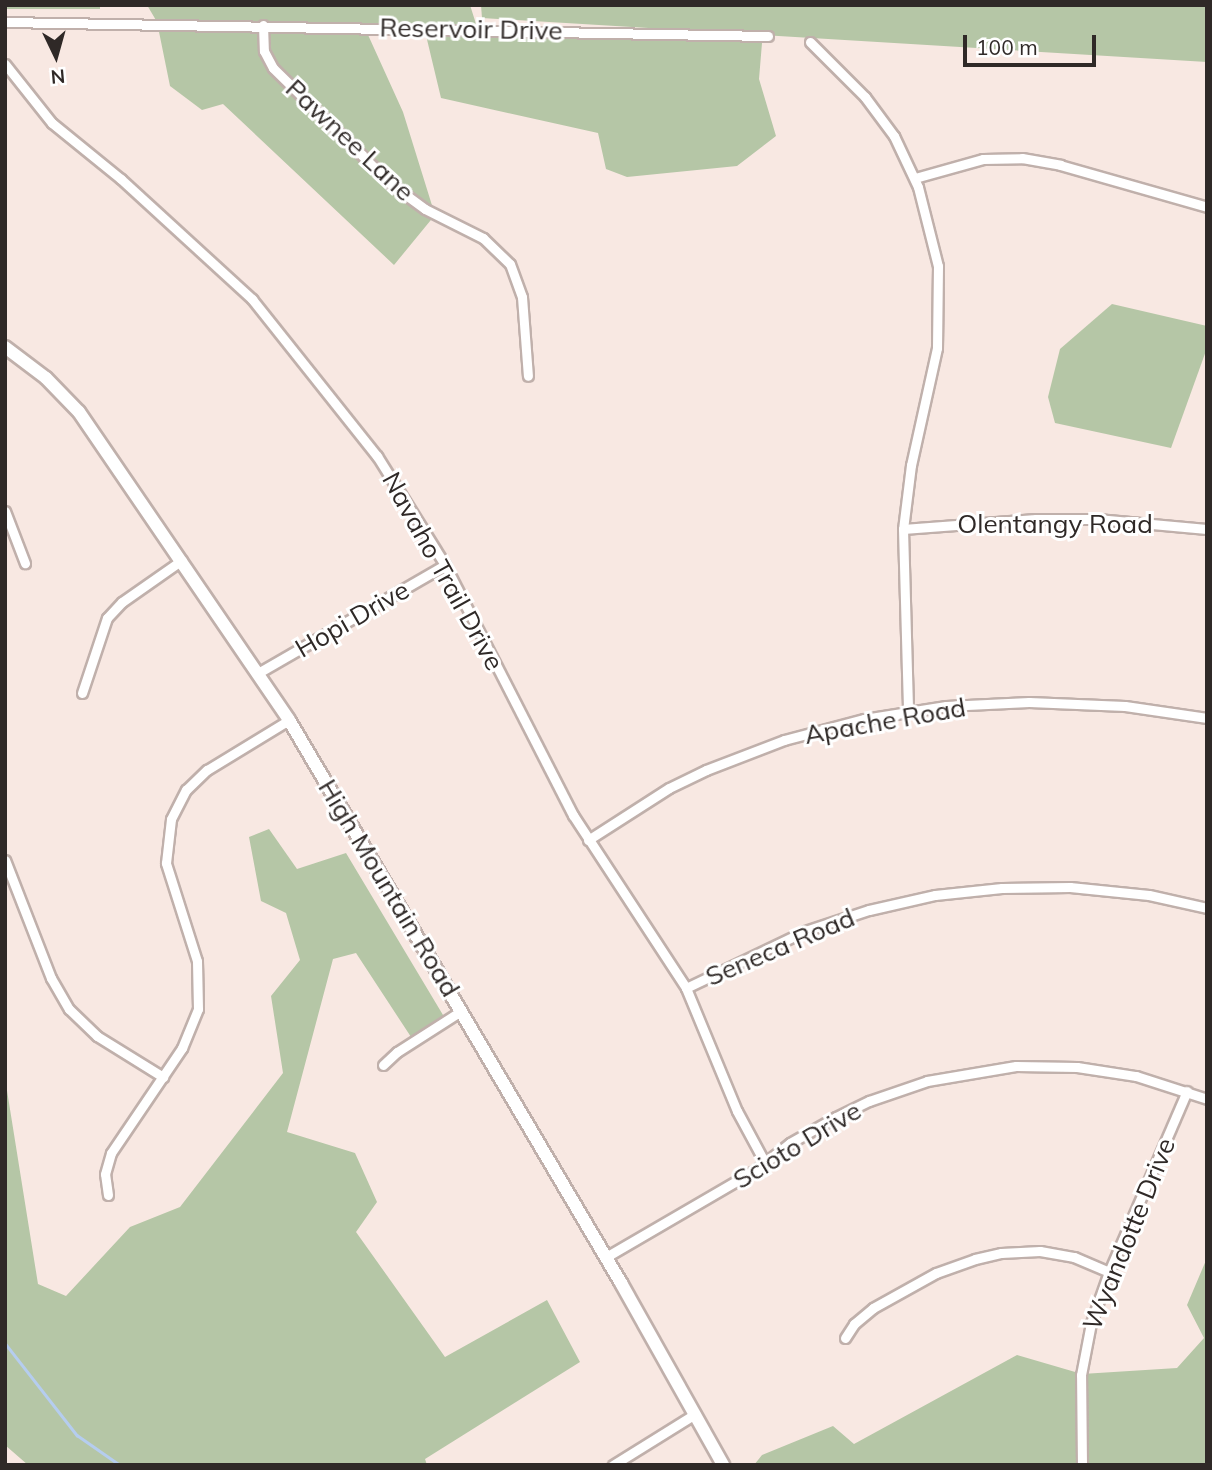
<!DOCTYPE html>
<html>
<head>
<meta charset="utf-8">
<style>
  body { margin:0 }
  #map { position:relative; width:1212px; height:1470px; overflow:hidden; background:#f8e8e2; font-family:Mulish,sans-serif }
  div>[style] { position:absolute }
  .green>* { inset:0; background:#b5c6a6 }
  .stream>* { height:2.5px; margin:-1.25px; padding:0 1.25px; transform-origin:1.25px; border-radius:1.25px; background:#b5cdef }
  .roads { filter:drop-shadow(2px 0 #c0b0ab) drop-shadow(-2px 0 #c0b0ab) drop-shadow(0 2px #c0b0ab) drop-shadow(0 -2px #c0b0ab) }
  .street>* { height:9px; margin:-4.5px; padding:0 4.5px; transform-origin:4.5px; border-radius:4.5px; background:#fff }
  .secondary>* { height:12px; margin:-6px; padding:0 6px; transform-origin:6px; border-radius:6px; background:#fff }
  span { translate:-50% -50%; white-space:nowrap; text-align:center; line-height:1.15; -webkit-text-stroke:6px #fff; paint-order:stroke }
  .street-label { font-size:26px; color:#2f2927 }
  .frame { position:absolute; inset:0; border:7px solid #2f2927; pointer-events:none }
  .north { position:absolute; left:21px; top:21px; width:70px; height:70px; -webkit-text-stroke:5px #fff; paint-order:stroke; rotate:175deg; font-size:19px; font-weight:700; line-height:28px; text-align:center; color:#2f2927 }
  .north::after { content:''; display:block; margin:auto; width:24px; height:32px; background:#2f2927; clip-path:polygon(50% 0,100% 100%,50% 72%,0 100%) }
  .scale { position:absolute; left:963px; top:35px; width:133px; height:32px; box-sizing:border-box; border:4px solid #2f2927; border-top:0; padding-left:9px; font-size:21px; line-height:24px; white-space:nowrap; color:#2f2927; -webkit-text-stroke:5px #fff; paint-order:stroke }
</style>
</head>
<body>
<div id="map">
  <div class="green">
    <div style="clip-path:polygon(5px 5px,100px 5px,100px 9px,5px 9px)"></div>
    <div style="clip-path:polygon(147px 5px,470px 5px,477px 27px,762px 43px,759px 79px,776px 136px,737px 166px,627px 177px,606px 169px,598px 133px,441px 98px,424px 27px,364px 26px,403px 112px,435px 215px,394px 265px,223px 104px,202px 110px,170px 86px,157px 22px)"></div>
    <div style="clip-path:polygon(481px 5px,1207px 5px,1207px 62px,482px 18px)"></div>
    <div style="clip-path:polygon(1112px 304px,1207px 326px,1207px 348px,1171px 448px,1055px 423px,1048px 397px,1060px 349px)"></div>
    <div style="clip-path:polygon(269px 829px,297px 869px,346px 853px,446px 1020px,413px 1040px,356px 953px,333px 959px,287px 1132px,355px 1153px,377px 1202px,356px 1232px,445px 1357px,547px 1300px,580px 1362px,425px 1459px,427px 1465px,28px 1465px,5px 1445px,5px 1078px,38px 1284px,66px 1296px,130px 1227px,180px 1207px,283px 1073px,271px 996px,300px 960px,286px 913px,261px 901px,249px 837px)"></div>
    <div style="clip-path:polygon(1207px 1258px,1207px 1465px,754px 1465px,762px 1455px,833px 1426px,854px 1444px,1017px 1355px,1082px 1374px,1177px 1368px,1204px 1338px,1187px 1305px)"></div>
  </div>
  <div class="stream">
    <div style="left:5px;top:1343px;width:117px;rotate:52deg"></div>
    <div style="left:77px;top:1435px;width:52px;rotate:34.9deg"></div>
  </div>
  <div class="roads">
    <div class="street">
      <div style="left:5px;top:22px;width:763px;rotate:1.05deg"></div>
      <div style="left:263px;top:25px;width:26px;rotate:88deg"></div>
      <div style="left:264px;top:51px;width:19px;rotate:62deg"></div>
      <div style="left:273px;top:68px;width:165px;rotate:44.5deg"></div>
      <div style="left:391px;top:184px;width:42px;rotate:36.3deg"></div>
      <div style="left:425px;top:209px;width:65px;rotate:26.6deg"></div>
      <div style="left:483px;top:238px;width:37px;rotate:44deg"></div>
      <div style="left:510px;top:264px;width:35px;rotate:70deg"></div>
      <div style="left:522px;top:297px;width:79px;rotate:85.7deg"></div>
      <div style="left:810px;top:42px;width:78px;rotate:45deg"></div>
      <div style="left:865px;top:97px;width:49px;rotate:53.4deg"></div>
      <div style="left:894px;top:136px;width:56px;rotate:64.8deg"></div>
      <div style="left:918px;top:187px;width:81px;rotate:75.8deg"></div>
      <div style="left:938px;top:266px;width:82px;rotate:90.7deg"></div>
      <div style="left:937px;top:348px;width:120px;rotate:102.5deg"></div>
      <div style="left:911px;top:465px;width:64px;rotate:97.1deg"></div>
      <div style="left:903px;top:529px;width:182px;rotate:88.4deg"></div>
      <div style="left:5px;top:64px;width:75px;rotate:51.5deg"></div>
      <div style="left:52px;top:123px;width:89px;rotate:39.1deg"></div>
      <div style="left:121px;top:179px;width:178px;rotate:42.5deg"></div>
      <div style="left:252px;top:299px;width:201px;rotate:51.5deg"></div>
      <div style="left:377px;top:456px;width:128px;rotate:58deg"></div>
      <div style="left:445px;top:565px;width:281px;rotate:62.9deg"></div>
      <div style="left:573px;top:815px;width:207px;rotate:56.8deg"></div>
      <div style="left:686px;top:988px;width:133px;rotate:67.5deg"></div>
      <div style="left:737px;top:1111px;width:59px;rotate:61.7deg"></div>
      <div style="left:915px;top:178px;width:71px;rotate:-15.6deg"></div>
      <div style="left:983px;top:159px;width:39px;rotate:-1deg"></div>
      <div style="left:1022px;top:158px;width:39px;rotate:10deg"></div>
      <div style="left:1060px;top:165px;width:153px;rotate:15.9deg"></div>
      <div style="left:5px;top:511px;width:56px;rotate:69deg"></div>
      <div style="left:903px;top:529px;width:133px;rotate:-4.3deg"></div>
      <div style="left:1036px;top:519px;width:61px"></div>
      <div style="left:1097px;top:519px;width:110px;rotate:5.2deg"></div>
      <div style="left:258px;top:673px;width:216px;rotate:-30deg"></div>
      <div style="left:82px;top:693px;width:79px;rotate:-71.6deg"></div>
      <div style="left:107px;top:618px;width:22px;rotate:-47deg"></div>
      <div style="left:122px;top:602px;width:73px;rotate:-35deg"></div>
      <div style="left:588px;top:840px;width:96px;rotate:-32.7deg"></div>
      <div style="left:669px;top:788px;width:41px;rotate:-25.9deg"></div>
      <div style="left:706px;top:770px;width:84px;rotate:-21deg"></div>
      <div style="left:784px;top:740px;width:83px;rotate:-14.7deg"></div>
      <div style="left:864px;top:719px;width:83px;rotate:-9deg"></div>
      <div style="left:946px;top:706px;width:83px;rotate:-2.8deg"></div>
      <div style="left:1029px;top:702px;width:96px;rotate:2.4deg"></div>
      <div style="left:1125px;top:706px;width:83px;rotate:8.3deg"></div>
      <div style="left:5px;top:860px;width:127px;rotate:68.7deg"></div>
      <div style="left:51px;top:978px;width:36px;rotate:60deg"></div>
      <div style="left:69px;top:1009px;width:39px;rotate:44deg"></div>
      <div style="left:97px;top:1036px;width:78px;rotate:31.8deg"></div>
      <div style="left:686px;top:988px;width:132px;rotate:-25.6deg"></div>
      <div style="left:805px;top:931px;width:67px;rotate:-18.2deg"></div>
      <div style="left:869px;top:910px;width:68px;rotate:-12.8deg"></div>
      <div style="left:935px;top:895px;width:67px;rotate:-6deg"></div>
      <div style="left:1002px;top:888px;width:68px;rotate:-0.8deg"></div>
      <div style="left:1070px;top:887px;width:79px;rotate:5.8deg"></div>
      <div style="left:1149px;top:895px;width:59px;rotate:12.6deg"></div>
      <div style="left:383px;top:1065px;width:19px;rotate:-43deg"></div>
      <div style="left:397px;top:1052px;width:76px;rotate:-32.6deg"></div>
      <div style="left:108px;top:1195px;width:21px;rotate:-98deg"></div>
      <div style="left:105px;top:1174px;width:22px;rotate:-74deg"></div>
      <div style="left:111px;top:1153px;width:127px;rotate:-55.9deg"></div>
      <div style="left:182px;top:1048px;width:42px;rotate:-67.7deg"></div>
      <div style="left:198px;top:1009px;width:48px;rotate:-91.2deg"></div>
      <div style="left:197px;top:961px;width:103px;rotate:-107.6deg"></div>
      <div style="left:166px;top:863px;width:44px;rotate:-83.5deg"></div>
      <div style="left:171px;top:819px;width:33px;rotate:-63deg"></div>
      <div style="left:186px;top:790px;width:29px;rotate:-44deg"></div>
      <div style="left:207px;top:770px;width:96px;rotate:-31.4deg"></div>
      <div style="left:606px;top:1257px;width:175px;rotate:-30.2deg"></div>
      <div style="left:757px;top:1169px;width:42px;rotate:-38.2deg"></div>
      <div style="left:790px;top:1143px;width:53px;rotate:-29.5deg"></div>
      <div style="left:836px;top:1117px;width:37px;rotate:-26deg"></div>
      <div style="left:869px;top:1101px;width:61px;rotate:-19deg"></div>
      <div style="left:927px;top:1081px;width:90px;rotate:-9.6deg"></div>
      <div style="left:1016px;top:1066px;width:61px;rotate:0.9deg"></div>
      <div style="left:1077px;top:1067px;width:60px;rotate:8.7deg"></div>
      <div style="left:1136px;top:1076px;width:75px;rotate:17.9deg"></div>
      <div style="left:845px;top:1338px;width:17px;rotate:-57deg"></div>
      <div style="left:854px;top:1324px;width:25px;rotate:-40deg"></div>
      <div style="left:873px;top:1308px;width:72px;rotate:-29.1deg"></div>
      <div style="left:936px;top:1273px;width:41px;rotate:-19.7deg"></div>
      <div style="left:975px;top:1259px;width:27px;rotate:-13deg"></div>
      <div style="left:1001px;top:1253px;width:39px;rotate:-3deg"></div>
      <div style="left:1040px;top:1251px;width:35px;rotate:10deg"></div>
      <div style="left:1074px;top:1257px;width:38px;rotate:23deg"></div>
      <div style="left:613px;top:1465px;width:97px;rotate:-31.9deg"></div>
      <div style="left:1082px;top:1465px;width:90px;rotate:-90.6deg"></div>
      <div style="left:1081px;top:1375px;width:53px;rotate:-79.1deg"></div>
      <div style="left:1091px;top:1323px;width:54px;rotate:-70.6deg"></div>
      <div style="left:1109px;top:1272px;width:197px;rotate:-66.7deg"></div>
    </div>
    <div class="secondary">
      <div style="left:5px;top:347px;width:51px;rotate:37.1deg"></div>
      <div style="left:46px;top:378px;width:47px;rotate:45.9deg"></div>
      <div style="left:79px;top:412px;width:373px;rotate:55.7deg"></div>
      <div style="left:289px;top:720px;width:654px;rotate:59.47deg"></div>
      <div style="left:621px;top:1283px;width:209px;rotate:60.7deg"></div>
    </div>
  </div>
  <div class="street-label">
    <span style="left:471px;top:29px;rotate:1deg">Reservoir Drive</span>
    <span style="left:350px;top:140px;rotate:43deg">Pawnee Lane</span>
    <span style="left:1055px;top:524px">Olentangy Road</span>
    <span style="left:443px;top:571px;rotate:61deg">Navaho Trail Drive</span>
    <span style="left:352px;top:619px;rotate:-30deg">Hopi Drive</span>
    <span style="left:885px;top:721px;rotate:-10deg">Apache Road</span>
    <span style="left:389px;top:888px;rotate:59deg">High Mountain Road</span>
    <span style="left:780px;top:947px;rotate:-23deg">Seneca Road</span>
    <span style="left:797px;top:1145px;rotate:-31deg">Scioto Drive</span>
    <span style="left:1129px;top:1234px;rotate:-68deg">Wyandotte Drive</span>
  </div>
  <div class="frame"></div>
  <div class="north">N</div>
  <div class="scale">100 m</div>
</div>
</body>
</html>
